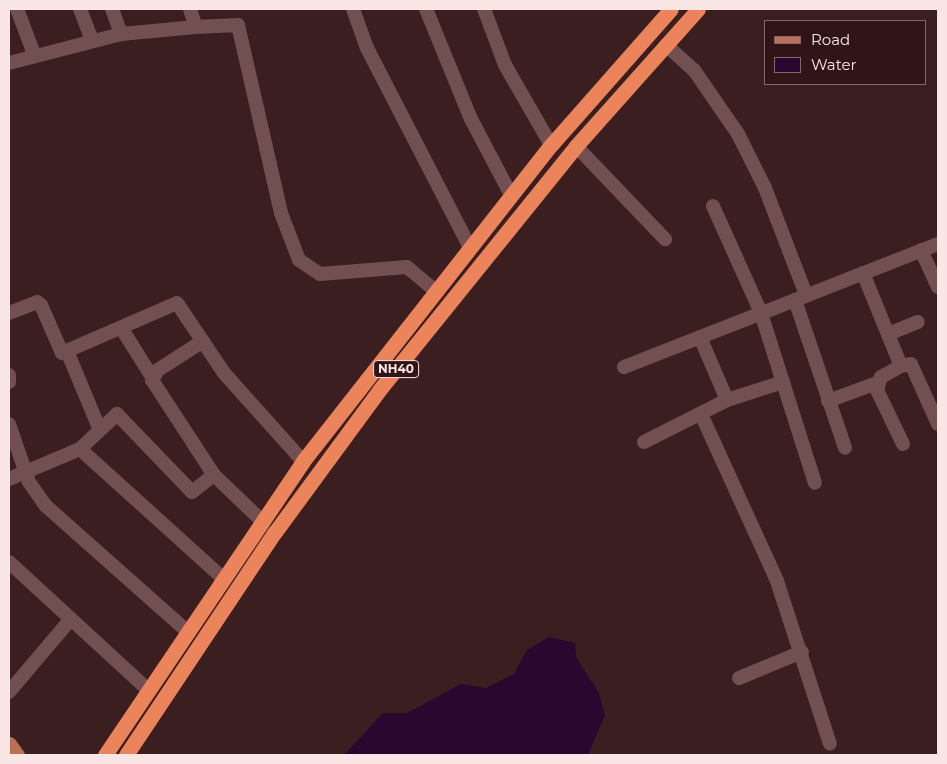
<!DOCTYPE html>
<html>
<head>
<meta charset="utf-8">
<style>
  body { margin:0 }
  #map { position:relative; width:947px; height:764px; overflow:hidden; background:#3b1e20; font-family:Montserrat,sans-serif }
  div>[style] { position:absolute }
  .water>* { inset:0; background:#2a072e }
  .street>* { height:14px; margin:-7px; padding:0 7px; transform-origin:7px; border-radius:7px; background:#725052 }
  .primary>* { height:15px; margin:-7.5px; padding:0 7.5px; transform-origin:7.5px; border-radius:7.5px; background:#bb6f57 }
  .highway>* { height:15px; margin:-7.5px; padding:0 7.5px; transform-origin:7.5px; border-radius:7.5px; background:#eb835b }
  span { translate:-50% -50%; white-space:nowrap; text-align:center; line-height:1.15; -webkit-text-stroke:4.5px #311417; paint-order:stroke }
  .shield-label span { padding:1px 4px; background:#311417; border:1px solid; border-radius:4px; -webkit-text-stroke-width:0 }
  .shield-label { font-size:12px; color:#fbe6e6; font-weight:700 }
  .frame { position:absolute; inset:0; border:10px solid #fbe6e6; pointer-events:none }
  .legend { position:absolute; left:764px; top:20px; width:162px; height:65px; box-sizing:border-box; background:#311417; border:1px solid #82686a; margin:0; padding:6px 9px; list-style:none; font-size:15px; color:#fbe6e6 }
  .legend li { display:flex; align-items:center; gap:10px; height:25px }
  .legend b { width:25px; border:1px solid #82686a }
</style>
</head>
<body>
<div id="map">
  <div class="water">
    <div style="clip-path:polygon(549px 637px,575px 643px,576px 657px,599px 693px,605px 715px,588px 755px,344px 755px,383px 713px,407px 713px,461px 684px,486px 688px,514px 674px,527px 650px)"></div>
  </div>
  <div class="street">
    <div style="left:17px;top:9px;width:48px;rotate:69.3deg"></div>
    <div style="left:80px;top:9px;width:33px;rotate:69deg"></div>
    <div style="left:112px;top:9px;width:27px;rotate:70deg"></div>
    <div style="left:190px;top:9px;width:19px;rotate:72deg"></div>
    <div style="left:196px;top:27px;width:42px;rotate:-2.7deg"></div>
    <div style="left:238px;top:25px;width:193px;rotate:77.1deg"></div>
    <div style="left:281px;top:213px;width:50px;rotate:69deg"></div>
    <div style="left:299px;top:260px;width:25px;rotate:34deg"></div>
    <div style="left:320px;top:274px;width:87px;rotate:-4.6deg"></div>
    <div style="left:407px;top:267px;width:35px;rotate:40deg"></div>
    <div style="left:353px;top:9px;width:41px;rotate:70.3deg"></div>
    <div style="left:367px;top:48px;width:223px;rotate:62.7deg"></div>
    <div style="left:426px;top:9px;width:119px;rotate:67.8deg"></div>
    <div style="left:471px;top:119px;width:86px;rotate:62.2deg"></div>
    <div style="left:484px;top:9px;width:60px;rotate:69.4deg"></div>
    <div style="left:505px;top:65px;width:92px;rotate:60.1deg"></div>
    <div style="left:666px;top:45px;width:38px;rotate:42deg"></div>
    <div style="left:694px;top:70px;width:78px;rotate:55.5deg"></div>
    <div style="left:738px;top:134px;width:60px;rotate:63.4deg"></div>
    <div style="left:765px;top:188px;width:115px;rotate:69deg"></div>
    <div style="left:9px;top:63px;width:116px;rotate:-14.5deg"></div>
    <div style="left:121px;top:34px;width:75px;rotate:-5.3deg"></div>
    <div style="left:576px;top:146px;width:129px;rotate:46.3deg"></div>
    <div style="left:713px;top:206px;width:117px;rotate:65.8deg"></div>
    <div style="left:761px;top:313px;width:178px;rotate:72.4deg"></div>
    <div style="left:921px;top:250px;width:41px;rotate:65.3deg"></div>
    <div style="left:863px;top:273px;width:100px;rotate:67.8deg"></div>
    <div style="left:901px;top:366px;width:10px;rotate:-11deg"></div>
    <div style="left:911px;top:364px;width:66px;rotate:65.8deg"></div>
    <div style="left:795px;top:300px;width:156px;rotate:71.3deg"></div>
    <div style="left:9px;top:313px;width:30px;rotate:-21deg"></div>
    <div style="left:37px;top:302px;width:5px;rotate:37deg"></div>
    <div style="left:41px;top:305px;width:52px;rotate:66.4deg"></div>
    <div style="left:62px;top:353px;width:125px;rotate:-23.5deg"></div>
    <div style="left:177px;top:303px;width:84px;rotate:56.1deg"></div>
    <div style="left:224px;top:373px;width:118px;rotate:48.1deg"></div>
    <div style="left:122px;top:329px;width:57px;rotate:58deg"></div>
    <div style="left:888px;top:334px;width:32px;rotate:-22deg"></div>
    <div style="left:700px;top:337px;width:69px;rotate:66.8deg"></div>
    <div style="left:203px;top:341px;width:54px;rotate:147.2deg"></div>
    <div style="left:158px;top:370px;width:12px;rotate:121deg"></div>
    <div style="left:152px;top:380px;width:113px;rotate:56.9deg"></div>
    <div style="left:214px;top:475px;width:66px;rotate:43.8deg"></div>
    <div style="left:67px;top:351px;width:83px;rotate:67.4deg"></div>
    <div style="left:901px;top:366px;width:23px;rotate:151deg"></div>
    <div style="left:881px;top:377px;width:14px;rotate:107deg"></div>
    <div style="left:877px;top:390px;width:60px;rotate:64.3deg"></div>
    <div style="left:624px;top:367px;width:337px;rotate:-21.4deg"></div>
    <div style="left:9px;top:375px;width:7px;rotate:90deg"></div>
    <div style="left:828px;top:401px;width:52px;rotate:-20.2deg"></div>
    <div style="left:701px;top:414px;width:183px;rotate:65.5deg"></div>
    <div style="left:777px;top:581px;width:171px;rotate:72deg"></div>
    <div style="left:9px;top:424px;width:61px;rotate:71deg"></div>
    <div style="left:29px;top:482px;width:29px;rotate:55deg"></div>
    <div style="left:46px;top:506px;width:188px;rotate:41.6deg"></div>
    <div style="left:644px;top:442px;width:93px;rotate:-26.8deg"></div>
    <div style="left:727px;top:400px;width:59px;rotate:-17.8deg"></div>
    <div style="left:80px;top:449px;width:193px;rotate:42.1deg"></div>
    <div style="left:9px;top:479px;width:77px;rotate:-22.9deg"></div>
    <div style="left:80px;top:449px;width:51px;rotate:-43.4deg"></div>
    <div style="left:117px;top:414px;width:108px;rotate:46.1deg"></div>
    <div style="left:192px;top:492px;width:28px;rotate:-38deg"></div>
    <div style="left:9px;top:562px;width:189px;rotate:42.6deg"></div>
    <div style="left:739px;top:678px;width:68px;rotate:-22.4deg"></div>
    <div style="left:9px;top:692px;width:96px;rotate:-49.7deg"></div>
  </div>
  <div class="primary">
    <div style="left:9px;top:744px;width:14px;rotate:54deg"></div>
  </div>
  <div class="highway">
    <div style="left:105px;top:755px;width:354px;rotate:-56deg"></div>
    <div style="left:303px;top:461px;width:402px;rotate:-51.9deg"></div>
    <div style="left:551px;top:145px;width:181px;rotate:-48.6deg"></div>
    <div style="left:126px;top:755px;width:268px;rotate:-56.3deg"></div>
    <div style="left:275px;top:532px;width:177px;rotate:-53.7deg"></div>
    <div style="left:380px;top:389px;width:312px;rotate:-51.1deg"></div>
    <div style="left:576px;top:146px;width:183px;rotate:-48.3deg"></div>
  </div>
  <div class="shield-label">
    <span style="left:396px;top:369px">NH40</span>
  </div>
  <div class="frame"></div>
  <ul class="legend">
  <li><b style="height:6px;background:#bb6f57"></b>Road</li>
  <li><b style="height:14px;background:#2a072e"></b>Water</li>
  </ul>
</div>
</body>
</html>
